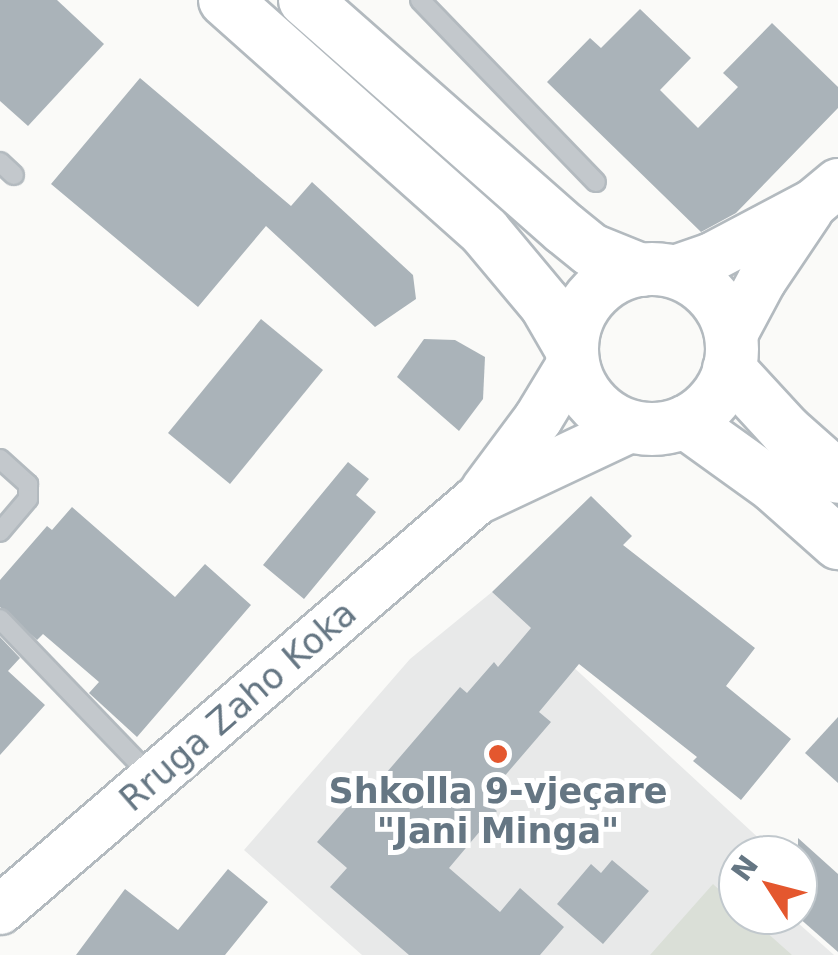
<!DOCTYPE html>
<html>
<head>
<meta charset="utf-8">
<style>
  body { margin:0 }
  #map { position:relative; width:838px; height:955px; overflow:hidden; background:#fafaf8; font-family:"DejaVu Sans",sans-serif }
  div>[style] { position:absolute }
  .built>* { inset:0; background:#e8e9e9 }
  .green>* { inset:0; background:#dadfd7 }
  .building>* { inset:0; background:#aab3b9 }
  .roads { filter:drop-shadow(2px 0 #b3babf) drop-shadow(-2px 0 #b3babf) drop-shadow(0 2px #b3babf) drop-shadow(0 -2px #b3babf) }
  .lane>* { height:18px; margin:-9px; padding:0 9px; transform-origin:9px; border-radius:9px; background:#c3c8cc }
  .secondary>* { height:48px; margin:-24px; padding:0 24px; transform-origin:24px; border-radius:24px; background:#fff }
  .primary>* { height:52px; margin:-26px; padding:0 26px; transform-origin:26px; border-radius:26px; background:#fff }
  .primary>.ring { margin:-26px; padding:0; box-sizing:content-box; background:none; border:52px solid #fff; border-radius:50% }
  .dots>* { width:28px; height:28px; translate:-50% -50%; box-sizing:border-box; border:5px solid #fff; border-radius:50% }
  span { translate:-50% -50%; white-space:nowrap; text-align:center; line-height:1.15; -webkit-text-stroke:10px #fff; paint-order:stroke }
  .street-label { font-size:35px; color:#657683 }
  .poi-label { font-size:35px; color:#657683; font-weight:700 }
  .north { position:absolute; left:718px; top:835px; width:100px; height:100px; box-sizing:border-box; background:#fff; border:2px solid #c1c8cd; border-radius:50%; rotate:306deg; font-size:28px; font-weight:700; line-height:40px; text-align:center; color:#657683 }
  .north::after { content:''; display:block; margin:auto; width:35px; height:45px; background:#e4572e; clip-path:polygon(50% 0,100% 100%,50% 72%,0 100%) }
</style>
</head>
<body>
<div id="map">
  <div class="built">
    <div style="clip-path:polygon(492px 592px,777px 855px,738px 855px,738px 915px,789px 915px,834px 955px,362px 955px,244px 850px,410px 659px)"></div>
  </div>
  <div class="green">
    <div style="clip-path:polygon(713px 884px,738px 907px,738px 915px,747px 915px,792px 955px,650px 955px)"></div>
  </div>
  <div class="building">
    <div style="clip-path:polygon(0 0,57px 0,104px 44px,28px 126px,0 101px)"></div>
    <div style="clip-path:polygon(640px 9px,691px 58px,660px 90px,698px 128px,738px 87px,723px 73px,772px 23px,838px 87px,838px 108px,736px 213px,701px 232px,547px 82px,590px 38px,601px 48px)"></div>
    <div style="clip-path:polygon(140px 78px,291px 206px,312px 182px,413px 275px,416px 299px,375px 327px,266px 226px,198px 307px,51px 184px)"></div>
    <div style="clip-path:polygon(261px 319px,323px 370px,230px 484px,168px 433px)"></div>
    <div style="clip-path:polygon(424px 339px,455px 340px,485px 357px,483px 399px,459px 431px,397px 377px)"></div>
    <div style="clip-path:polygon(348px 462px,369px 479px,356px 495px,376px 512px,304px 599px,263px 565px)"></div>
    <div style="clip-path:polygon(591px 496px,632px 536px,623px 545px,755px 648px,726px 686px,791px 739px,741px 800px,693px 761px,697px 757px,579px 664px,539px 712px,551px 722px,484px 800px,497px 811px,449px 868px,500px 912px,520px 888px,564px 927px,540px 955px,409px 955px,330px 887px,347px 868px,317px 842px,364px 788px,369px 793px,460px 687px,467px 693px,494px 662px,498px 667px,531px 628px,492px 592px)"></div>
    <div style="clip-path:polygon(72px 507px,175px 597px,205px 564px,251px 605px,137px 737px,89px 693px,99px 682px,43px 634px,37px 640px,0 607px,0 580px,47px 526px,52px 530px)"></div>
    <div style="clip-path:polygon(0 637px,20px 658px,8px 671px,45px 705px,0 755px)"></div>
    <div style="clip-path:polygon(838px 717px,838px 783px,805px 753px)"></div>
    <div style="clip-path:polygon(798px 838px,838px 874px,838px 952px,798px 917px)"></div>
    <div style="clip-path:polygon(612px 860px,649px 891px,603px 944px,557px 904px,591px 864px,601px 873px)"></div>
    <div style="clip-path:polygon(228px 869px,268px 902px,225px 955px,76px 955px,125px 889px,178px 930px)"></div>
  </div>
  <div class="roads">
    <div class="lane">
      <div style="left:420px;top:0;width:253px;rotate:46deg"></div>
      <div style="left:0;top:162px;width:19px;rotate:43deg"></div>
      <div style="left:0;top:459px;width:38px;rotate:42deg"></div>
      <div style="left:28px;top:484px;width:15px;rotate:90deg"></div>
      <div style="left:28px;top:499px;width:43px;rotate:130.3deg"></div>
      <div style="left:0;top:619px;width:221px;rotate:46.1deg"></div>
    </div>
    <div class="secondary">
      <div style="left:672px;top:271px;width:42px;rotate:-19.3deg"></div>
      <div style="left:712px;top:257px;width:115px;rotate:-27.9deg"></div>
      <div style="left:814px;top:203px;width:31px;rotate:-40deg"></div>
      <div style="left:731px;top:338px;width:66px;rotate:-61.9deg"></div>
      <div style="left:762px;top:280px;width:84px;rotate:-56.1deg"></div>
      <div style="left:485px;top:490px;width:89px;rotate:-53.3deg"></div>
      <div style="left:538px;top:419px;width:68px;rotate:-58.9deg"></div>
      <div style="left:0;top:910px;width:629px;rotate:-40.68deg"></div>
      <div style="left:477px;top:500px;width:171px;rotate:-25.2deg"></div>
    </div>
    <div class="primary">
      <div style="left:225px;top:0;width:348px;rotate:41.7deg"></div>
      <div style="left:485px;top:232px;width:95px;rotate:50.1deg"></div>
      <div style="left:546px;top:305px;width:52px;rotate:60deg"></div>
      <div style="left:305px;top:0;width:346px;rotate:41.4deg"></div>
      <div style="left:565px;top:229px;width:33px;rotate:39deg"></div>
      <div style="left:591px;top:250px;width:54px;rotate:21.8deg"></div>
      <div class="ring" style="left:572px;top:269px;width:108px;height:108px"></div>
      <div style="left:729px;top:369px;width:84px;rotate:47.4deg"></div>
      <div style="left:786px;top:431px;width:69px;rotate:41.5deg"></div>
      <div style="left:685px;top:422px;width:110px;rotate:35.7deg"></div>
      <div style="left:774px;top:486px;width:86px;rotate:41.7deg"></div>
    </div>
  </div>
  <div class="dots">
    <div style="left:498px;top:754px;background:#e4572e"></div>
  </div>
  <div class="street-label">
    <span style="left:238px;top:706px;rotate:-41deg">Rruga Zaho Koka</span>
  </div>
  <div class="poi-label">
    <span style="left:498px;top:811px">Shkolla 9-vjeçare<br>"Jani Minga"</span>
  </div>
  <div class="north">N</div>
</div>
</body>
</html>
